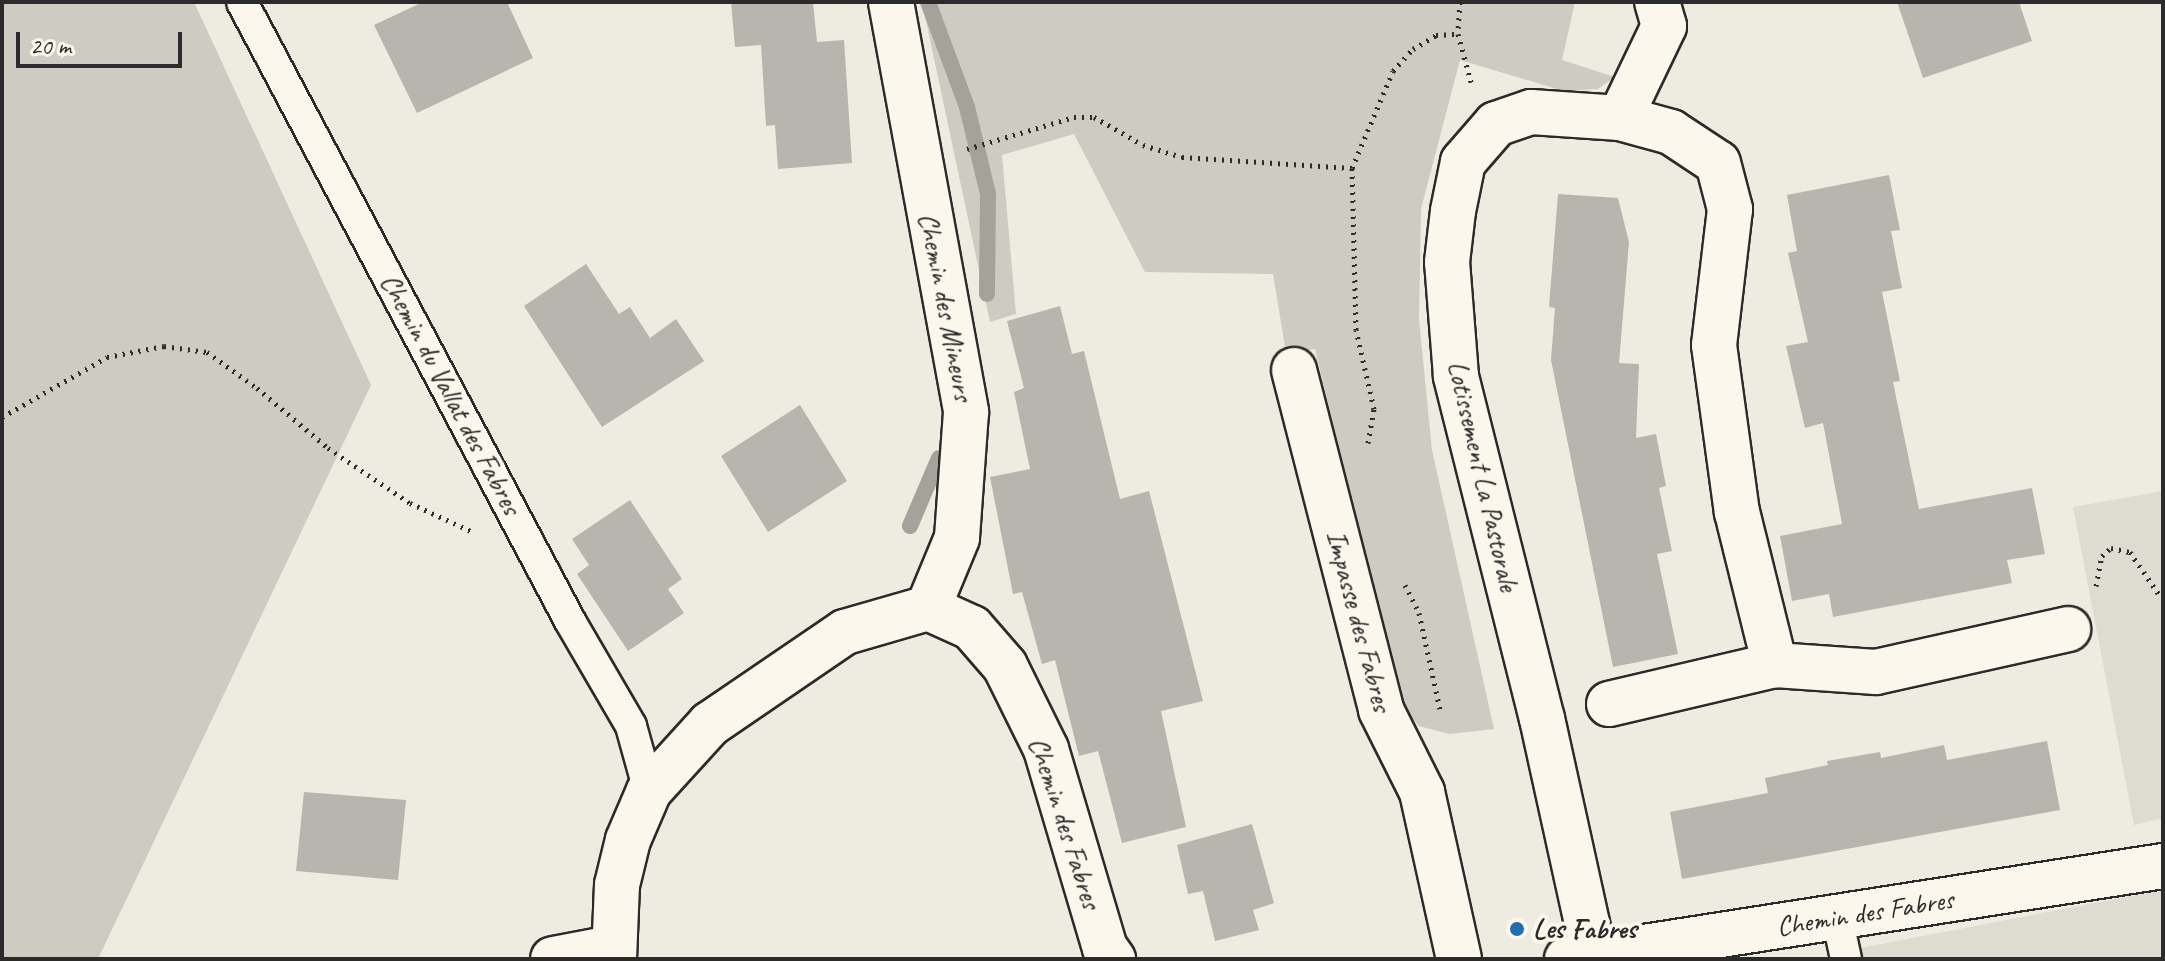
<!DOCTYPE html>
<html>
<head>
<meta charset="utf-8">
<style>
  body { margin:0 }
  #map { position:relative; width:2165px; height:961px; overflow:hidden; background:#eeebe0; font-family:Caveat,sans-serif }
  div>[style] { position:absolute }
  .built>* { inset:0; background:#dedbd1 }
  .green>* { inset:0; background:#cecbc2 }
  .stream>* { height:16px; margin:-8px; padding:0 8px; transform-origin:8px; border-radius:8px; background:#a4a29a }
  .building>* { inset:0; background:#b8b5ae }
  .path>* { height:5px; margin-top:-2.5px; transform-origin:0; background:repeating-linear-gradient(90deg,#2b2b2b 0 2px,transparent 0 8px) }
  .roads { filter:drop-shadow(2px 0 #2b2b2b) drop-shadow(-2px 0 #2b2b2b) drop-shadow(0 2px #2b2b2b) drop-shadow(0 -2px #2b2b2b) }
  .lane>* { height:30px; margin:-15px; padding:0 15px; transform-origin:15px; border-radius:15px; background:#fbf7ec }
  .street>* { height:44px; margin:-22px; padding:0 22px; transform-origin:22px; border-radius:22px; background:#fbf7ec }
  .dots>* { width:22px; height:22px; translate:-50% -50%; box-sizing:border-box; border:4px solid #fbf7ec; border-radius:50% }
  span { translate:-50% -50%; white-space:nowrap; text-align:center; line-height:1.15; -webkit-text-stroke:8px #fbf7ec; paint-order:stroke }
  .street-label { font-size:28px; color:#2b2b2b }
  .poi-label { font-size:28px; color:#2b2b2b; font-weight:700 }
  .left { translate:0 -50%; text-align:left }
  .frame { position:absolute; inset:0; border:4px solid #2b2b2b; pointer-events:none }
  .scale { position:absolute; left:16px; top:32px; width:166px; height:36px; box-sizing:border-box; border:4px solid #2b2b2b; border-top:0; padding-left:10px; font-size:24px; line-height:28px; white-space:nowrap; color:#2b2b2b; -webkit-text-stroke:6px #fbf7ec; paint-order:stroke }
</style>
</head>
<body>
<div id="map">
  <div class="built">
    <div style="clip-path:polygon(2163px 491px,2163px 818px,2134px 825px,2073px 507px)"></div>
    <div style="clip-path:polygon(2163px 890px,2163px 959px,1863px 959px,1860px 948px)"></div>
  </div>
  <div class="green">
    <div style="clip-path:polygon(2px 2px,194px 2px,371px 385px,98px 959px,2px 959px)"></div>
    <div style="clip-path:polygon(922px 2px,1575px 2px,1562px 60px,1615px 77px,1598px 89px,1564px 91px,1460px 60px,1421px 209px,1419px 319px,1432px 450px,1494px 729px,1449px 734px,1419px 726px,1399px 704px,1315px 349px,1286px 353px,1273px 274px,1145px 272px,1074px 134px,1002px 155px,1016px 314px,990px 322px)"></div>
  </div>
  <div class="stream">
    <div style="left:928px;top:2px;width:112px;rotate:69.6deg"></div>
    <div style="left:967px;top:107px;width:89px;rotate:76.4deg"></div>
    <div style="left:988px;top:194px;width:100px;rotate:90.6deg"></div>
    <div style="left:910px;top:526px;width:74px;rotate:-66.9deg"></div>
  </div>
  <div class="building">
    <div style="clip-path:polygon(423px 2px,507px 2px,533px 58px,417px 113px,374px 25px)"></div>
    <div style="clip-path:polygon(731px 2px,813px 2px,817px 42px,844px 40px,852px 163px,778px 169px,775px 125px,766px 126px,761px 45px,735px 47px)"></div>
    <div style="clip-path:polygon(1897px 2px,2019px 2px,2032px 41px,1923px 78px)"></div>
    <div style="clip-path:polygon(1889px 175px,1900px 230px,1891px 231px,1902px 288px,1882px 292px,1900px 381px,1893px 382px,1919px 509px,2032px 488px,2045px 554px,2007px 560px,2012px 583px,1833px 617px,1829px 594px,1792px 601px,1780px 536px,1842px 524px,1823px 423px,1805px 428px,1786px 346px,1808px 342px,1788px 253px,1797px 251px,1787px 195px)"></div>
    <div style="clip-path:polygon(1558px 194px,1618px 198px,1629px 242px,1619px 363px,1639px 364px,1636px 438px,1656px 434px,1666px 486px,1659px 488px,1672px 551px,1657px 554px,1678px 654px,1613px 667px,1551px 360px,1555px 308px,1549px 307px)"></div>
    <div style="clip-path:polygon(586px 264px,619px 314px,630px 307px,650px 338px,676px 319px,704px 361px,602px 427px,524px 306px)"></div>
    <div style="clip-path:polygon(1060px 306px,1072px 354px,1084px 351px,1120px 499px,1149px 491px,1203px 701px,1161px 711px,1186px 827px,1122px 843px,1098px 751px,1079px 756px,1055px 660px,1042px 664px,1022px 592px,1013px 594px,990px 477px,1030px 469px,1014px 392px,1024px 388px,1007px 321px)"></div>
    <div style="clip-path:polygon(800px 405px,847px 481px,768px 532px,721px 456px)"></div>
    <div style="clip-path:polygon(630px 500px,682px 579px,668px 589px,684px 613px,628px 651px,577px 574px,589px 565px,572px 539px)"></div>
    <div style="clip-path:polygon(2047px 741px,2060px 810px,1682px 879px,1670px 812px,1768px 793px,1765px 778px,1828px 765px,1827px 761px,1880px 752px,1881px 758px,1944px 745px,1947px 760px)"></div>
    <div style="clip-path:polygon(304px 792px,406px 800px,398px 880px,296px 871px)"></div>
    <div style="clip-path:polygon(1252px 824px,1274px 903px,1253px 910px,1259px 930px,1215px 941px,1203px 891px,1188px 894px,1177px 845px)"></div>
  </div>
  <div class="path">
    <div style="left:1460px;top:2px;width:32px;rotate:94deg"></div>
    <div style="left:1458px;top:34px;width:50px;rotate:74.8deg"></div>
    <div style="left:967px;top:149px;width:112px;rotate:-16.7deg"></div>
    <div style="left:1074px;top:117px;width:20px"></div>
    <div style="left:1094px;top:117px;width:56px;rotate:29.7deg"></div>
    <div style="left:1143px;top:145px;width:41px;rotate:17.1deg"></div>
    <div style="left:1182px;top:157px;width:170px;rotate:3.7deg"></div>
    <div style="left:2px;top:417px;width:121px;rotate:-29.7deg"></div>
    <div style="left:107px;top:357px;width:58px;rotate:-10.9deg"></div>
    <div style="left:164px;top:346px;width:43px;rotate:7.9deg"></div>
    <div style="left:207px;top:352px;width:62px;rotate:35.8deg"></div>
    <div style="left:257px;top:388px;width:93px;rotate:40.2deg"></div>
    <div style="left:328px;top:448px;width:99px;rotate:33.9deg"></div>
    <div style="left:410px;top:503px;width:67px;rotate:24.7deg"></div>
    <div style="left:1368px;top:443px;width:35px;rotate:-80deg"></div>
    <div style="left:1374px;top:409px;width:81px;rotate:-102.8deg"></div>
    <div style="left:1356px;top:330px;width:162px;rotate:-91.4deg"></div>
    <div style="left:1352px;top:168px;width:105px;rotate:-67.1deg"></div>
    <div style="left:1393px;top:71px;width:30px;rotate:-48deg"></div>
    <div style="left:1413px;top:49px;width:27px;rotate:-31deg"></div>
    <div style="left:1436px;top:35px;width:22px;rotate:-3deg"></div>
    <div style="left:1405px;top:585px;width:31px;rotate:63deg"></div>
    <div style="left:1419px;top:613px;width:98px;rotate:77.7deg"></div>
    <div style="left:2096px;top:586px;width:31px;rotate:-79deg"></div>
    <div style="left:2102px;top:556px;width:12px;rotate:-42deg"></div>
    <div style="left:2111px;top:548px;width:19px;rotate:12deg"></div>
    <div style="left:2130px;top:552px;width:53px;rotate:55.7deg"></div>
  </div>
  <div class="roads">
    <div class="lane">
      <div style="left:242px;top:2px;width:701px;rotate:62.08deg"></div>
      <div style="left:570px;top:621px;width:121px;rotate:59.8deg"></div>
      <div style="left:631px;top:726px;width:67px;rotate:74.5deg"></div>
      <div style="left:1837px;top:917px;width:43px;rotate:77.9deg"></div>
    </div>
    <div class="street">
      <div style="left:891px;top:2px;width:417px;rotate:79.6deg"></div>
      <div style="left:966px;top:412px;width:126px;rotate:94.1deg"></div>
      <div style="left:957px;top:538px;width:76px;rotate:112.5deg"></div>
      <div style="left:1620px;top:118px;width:102px;rotate:-64.4deg"></div>
      <div style="left:1664px;top:26px;width:25px;rotate:-106deg"></div>
      <div style="left:1294px;top:370px;width:351px;rotate:75.6deg"></div>
      <div style="left:1381px;top:710px;width:92px;rotate:63.4deg"></div>
      <div style="left:1422px;top:792px;width:171px;rotate:77.5deg"></div>
      <div style="left:1609px;top:704px;width:171px;rotate:-13.2deg"></div>
      <div style="left:1775px;top:665px;width:101px;rotate:4deg"></div>
      <div style="left:1876px;top:672px;width:197px;rotate:-12.6deg"></div>
      <div style="left:1594px;top:955px;width:242px;rotate:-102.4deg"></div>
      <div style="left:1542px;top:719px;width:354px;rotate:-104.1deg"></div>
      <div style="left:1456px;top:376px;width:114px;rotate:-94.5deg"></div>
      <div style="left:1447px;top:262px;width:51px;rotate:-83.3deg"></div>
      <div style="left:1453px;top:211px;width:50px;rotate:-78.5deg"></div>
      <div style="left:1463px;top:162px;width:50px;rotate:-49deg"></div>
      <div style="left:1496px;top:124px;width:37px;rotate:-19deg"></div>
      <div style="left:1531px;top:112px;width:89px;rotate:3.9deg"></div>
      <div style="left:1620px;top:118px;width:53px;rotate:15.4deg"></div>
      <div style="left:1671px;top:132px;width:56px;rotate:33.4deg"></div>
      <div style="left:1718px;top:163px;width:48px;rotate:75.4deg"></div>
      <div style="left:1730px;top:209px;width:137px;rotate:96.7deg"></div>
      <div style="left:1714px;top:345px;width:169px;rotate:82.2deg"></div>
      <div style="left:1737px;top:512px;width:158px;rotate:76.1deg"></div>
      <div style="left:553px;top:959px;width:60px;rotate:-10.6deg"></div>
      <div style="left:614px;top:959px;width:74px;rotate:-87.7deg"></div>
      <div style="left:617px;top:885px;width:46px;rotate:-76.3deg"></div>
      <div style="left:628px;top:840px;width:53px;rotate:-66.8deg"></div>
      <div style="left:649px;top:791px;width:91px;rotate:-47.7deg"></div>
      <div style="left:710px;top:724px;width:163px;rotate:-34.3deg"></div>
      <div style="left:845px;top:632px;width:86px;rotate:-16.1deg"></div>
      <div style="left:928px;top:608px;width:48px;rotate:24.4deg"></div>
      <div style="left:972px;top:628px;width:50px;rotate:49deg"></div>
      <div style="left:1005px;top:666px;width:93px;rotate:63.7deg"></div>
      <div style="left:1046px;top:749px;width:208px;rotate:73.5deg"></div>
      <div style="left:1105px;top:948px;width:14px;rotate:54deg"></div>
      <div style="left:1567px;top:959px;width:603px;rotate:-8.87deg"></div>
    </div>
  </div>
  <div class="dots">
    <div style="left:1517px;top:929px;background:#1f6fb2"></div>
  </div>
  <div class="street-label">
    <span style="left:946px;top:307px;rotate:79deg">Chemin des Mineurs</span>
    <span style="left:451px;top:394px;rotate:62deg">Chemin du Vallat des Fabres</span>
    <span style="left:1483px;top:476px;rotate:77deg">Lotissement La Pastorale</span>
    <span style="left:1359px;top:621px;rotate:75deg">Impasse des Fabres</span>
    <span style="left:1065px;top:823px;rotate:72deg">Chemin des Fabres</span>
    <span style="left:1865px;top:913px;rotate:-9deg">Chemin des Fabres</span>
  </div>
  <div class="poi-label">
    <span class="left" style="left:1533px;top:929px">Les Fabres</span>
  </div>
  <div class="frame"></div>
  <div class="scale">20 m</div>
</div>
</body>
</html>
